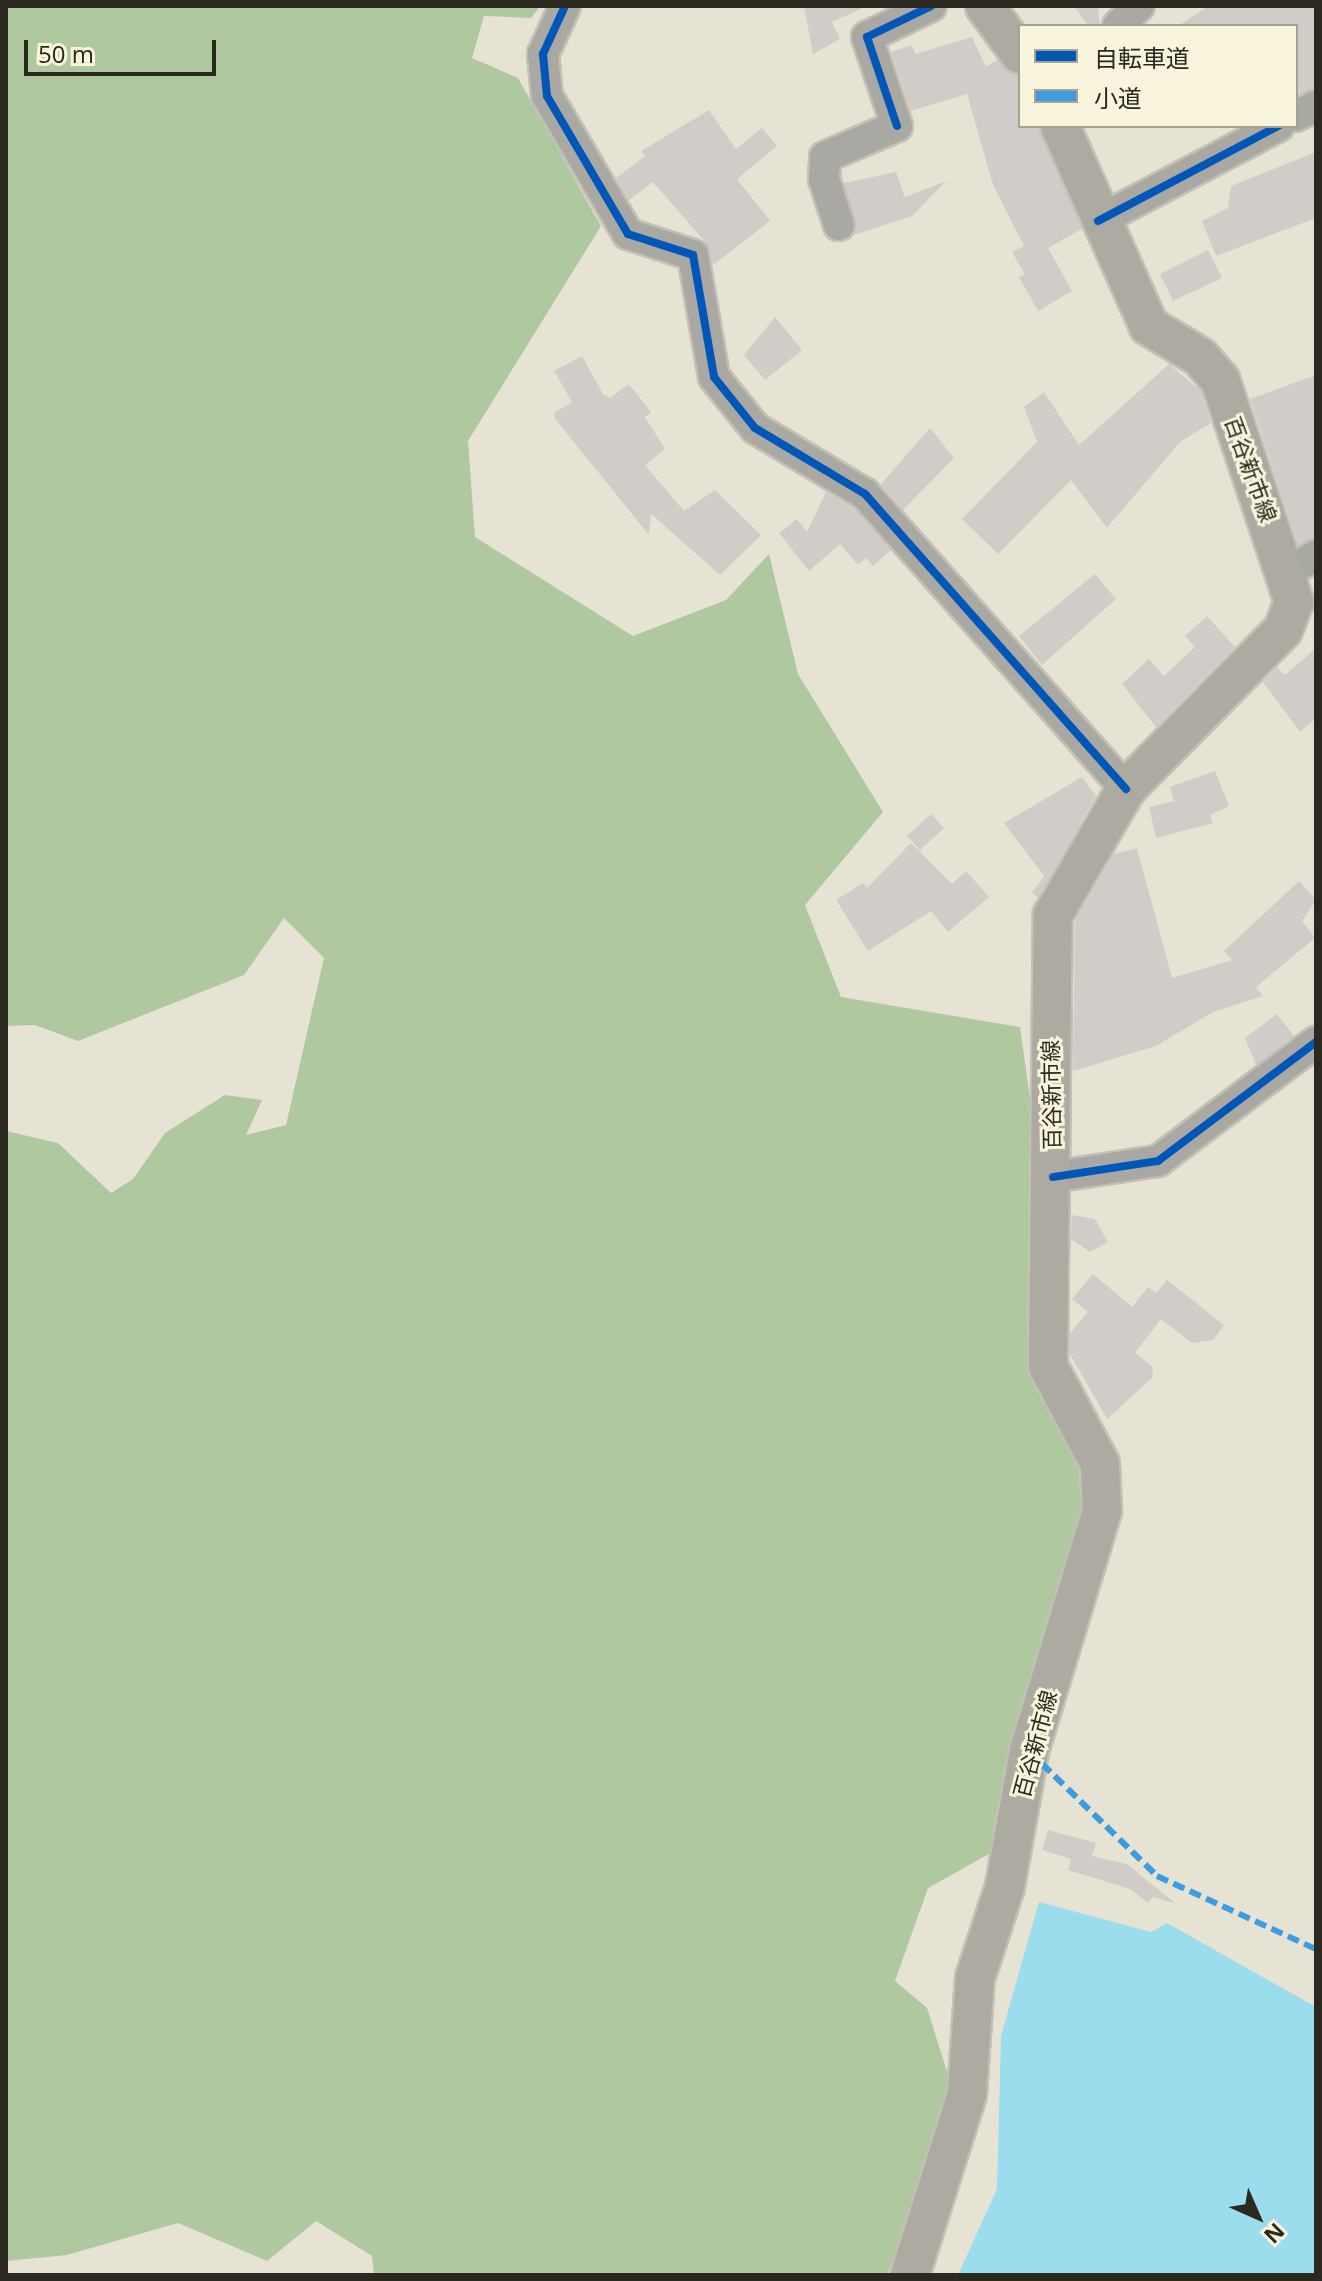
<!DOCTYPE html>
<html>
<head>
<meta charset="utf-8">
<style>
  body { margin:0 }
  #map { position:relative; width:1322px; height:2281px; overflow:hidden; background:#e6e3d5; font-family:"Open Sans","Noto Sans JP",sans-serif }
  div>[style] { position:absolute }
  .forest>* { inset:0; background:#afc8a0 }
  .water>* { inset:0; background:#9cdded }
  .building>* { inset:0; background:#d2ccc8 }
  .roads { filter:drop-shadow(2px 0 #c3c1b6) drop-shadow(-2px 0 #c3c1b6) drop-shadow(0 2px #c3c1b6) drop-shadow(0 -2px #c3c1b6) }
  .minor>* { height:30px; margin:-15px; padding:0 15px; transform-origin:15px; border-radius:15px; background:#aaa8a2 }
  .major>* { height:38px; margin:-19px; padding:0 19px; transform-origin:19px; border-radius:19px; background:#acaaa1 }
  .quiet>* { height:6px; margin-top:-3px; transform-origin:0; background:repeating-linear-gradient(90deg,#3d9ce0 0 12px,transparent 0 18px) }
  .cycleway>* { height:8px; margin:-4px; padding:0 4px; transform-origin:4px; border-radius:4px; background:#0057b8 }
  span { translate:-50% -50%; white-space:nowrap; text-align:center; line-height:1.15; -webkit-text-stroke:6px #f9f4dc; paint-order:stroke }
  .street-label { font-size:22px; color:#2a281f }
  .frame { position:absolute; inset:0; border:8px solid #2a281f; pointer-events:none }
  .legend { position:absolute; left:1018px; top:24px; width:280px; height:104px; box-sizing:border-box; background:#f9f4dc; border:2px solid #a6a290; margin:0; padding:10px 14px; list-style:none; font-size:24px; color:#2a281f }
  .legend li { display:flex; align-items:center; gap:16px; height:40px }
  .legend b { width:40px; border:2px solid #a6a290 }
  .north { position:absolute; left:1218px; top:2177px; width:80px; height:80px; -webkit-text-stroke:6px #f9f4dc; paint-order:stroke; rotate:135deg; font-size:22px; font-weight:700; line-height:32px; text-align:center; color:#2a281f }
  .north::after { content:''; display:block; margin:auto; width:28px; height:36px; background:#2a281f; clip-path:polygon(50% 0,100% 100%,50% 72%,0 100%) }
  .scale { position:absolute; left:24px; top:40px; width:192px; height:36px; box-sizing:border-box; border:4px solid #2a281f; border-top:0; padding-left:10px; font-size:24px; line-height:28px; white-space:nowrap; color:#2a281f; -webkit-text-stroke:6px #f9f4dc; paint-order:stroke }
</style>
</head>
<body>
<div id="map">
  <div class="forest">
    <div style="clip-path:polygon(6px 6px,540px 6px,531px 18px,484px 16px,472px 58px,518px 78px,601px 226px,468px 441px,475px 537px,633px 636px,726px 600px,769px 554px,798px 674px,883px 812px,805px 905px,841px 997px,1020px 1027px,1043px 1193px,1031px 1378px,1078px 1461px,1083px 1529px,989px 1854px,928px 1888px,895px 1981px,927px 2008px,956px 2100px,887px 2275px,374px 2275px,372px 2256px,316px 2221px,267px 2261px,178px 2223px,67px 2255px,6px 2261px,6px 1131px,58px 1143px,111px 1193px,133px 1179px,165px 1133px,225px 1095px,262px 1100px,246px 1135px,286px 1125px,324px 958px,284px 918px,244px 975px,78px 1041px,35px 1025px,6px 1026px)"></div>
  </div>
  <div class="water">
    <div style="clip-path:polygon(1039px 1902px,1151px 1932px,1167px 1923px,1316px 2007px,1316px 2275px,958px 2275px,997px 2189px,1001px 2036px)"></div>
  </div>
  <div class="building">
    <div style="clip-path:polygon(804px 6px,867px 6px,832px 22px,840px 39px,813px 54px)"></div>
    <div style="clip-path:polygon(1074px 6px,1098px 6px,1100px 26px,1088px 26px)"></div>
    <div style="clip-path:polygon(1208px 6px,1316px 6px,1316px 88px,1296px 96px,1296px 26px,1178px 26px)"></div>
    <div style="clip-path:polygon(972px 37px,986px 67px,997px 60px,1020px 76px,1020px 126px,1038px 126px,1082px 229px,1048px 248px,1072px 291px,1038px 311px,1019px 277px,1025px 274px,1012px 252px,1024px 246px,993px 185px,967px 94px,911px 111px,891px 52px,912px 45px,915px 54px)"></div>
    <div style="clip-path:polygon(709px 110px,736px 149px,762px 128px,777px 146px,737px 179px,770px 221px,713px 265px,707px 244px,653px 182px,629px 200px,616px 178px,645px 156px,641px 151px)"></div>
    <div style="clip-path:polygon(1316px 152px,1316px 218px,1216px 256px,1202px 221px,1228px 208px,1231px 186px)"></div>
    <div style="clip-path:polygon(896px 172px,905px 197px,946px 181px,912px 216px,854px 235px,844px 183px)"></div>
    <div style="clip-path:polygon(1208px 250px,1222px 278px,1173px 301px,1160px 274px)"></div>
    <div style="clip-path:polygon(775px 317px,802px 350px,765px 380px,744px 355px)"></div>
    <div style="clip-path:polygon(582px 356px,603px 394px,610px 398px,629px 384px,651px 412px,645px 417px,665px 449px,645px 465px,684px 511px,715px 490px,761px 535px,720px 575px,651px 514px,649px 535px,556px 420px,554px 413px,572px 402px,554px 371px)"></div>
    <div style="clip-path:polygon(1169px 364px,1201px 391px,1211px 423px,1180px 442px,1107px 528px,1071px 480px,998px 554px,962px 519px,1037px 442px,1024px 407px,1044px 392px,1079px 445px)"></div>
    <div style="clip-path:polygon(1316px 375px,1316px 537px,1298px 545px,1250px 399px)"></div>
    <div style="clip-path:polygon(930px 428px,954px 458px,903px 510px,881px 484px)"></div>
    <div style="clip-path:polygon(826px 492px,853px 508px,891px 550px,873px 566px,866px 558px,858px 565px,840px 544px,809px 571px,779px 533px,797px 519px,807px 532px)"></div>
    <div style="clip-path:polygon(1095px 574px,1116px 599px,1042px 665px,1019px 636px)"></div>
    <div style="clip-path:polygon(1207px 616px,1235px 647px,1156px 727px,1122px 684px,1149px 659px,1164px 676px,1195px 647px,1185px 636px)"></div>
    <div style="clip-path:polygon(1316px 648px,1316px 718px,1300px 732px,1263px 682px,1277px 667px,1285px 675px)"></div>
    <div style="clip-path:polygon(1215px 771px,1229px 806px,1210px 815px,1213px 823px,1156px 838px,1149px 807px,1174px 801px,1170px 787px)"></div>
    <div style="clip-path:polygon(1082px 777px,1096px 796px,1038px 898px,1032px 893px,1044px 876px,1004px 823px)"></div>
    <div style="clip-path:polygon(931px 814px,944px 828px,920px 850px,907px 836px)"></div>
    <div style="clip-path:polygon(911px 843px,952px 884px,966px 871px,989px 897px,948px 932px,931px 911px,868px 951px,836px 900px,863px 883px,867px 888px)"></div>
    <div style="clip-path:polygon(1137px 848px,1172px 978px,1232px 960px,1224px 951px,1299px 881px,1316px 900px,1302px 921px,1315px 938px,1256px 987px,1263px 996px,1213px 1012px,1156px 1046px,1073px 1071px,1075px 921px,1114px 854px)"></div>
    <div style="clip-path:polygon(1277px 1014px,1294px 1036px,1256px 1065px,1245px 1038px)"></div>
    <div style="clip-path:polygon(1072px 1215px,1095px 1219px,1108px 1242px,1090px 1252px,1071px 1239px)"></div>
    <div style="clip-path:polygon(1093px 1274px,1132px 1307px,1148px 1287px,1156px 1293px,1167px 1280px,1224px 1325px,1213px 1340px,1192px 1343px,1161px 1319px,1135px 1353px,1153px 1367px,1152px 1378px,1107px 1419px,1070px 1354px,1070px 1333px,1088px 1312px,1072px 1299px)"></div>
    <div style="clip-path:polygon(1048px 1830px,1096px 1843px,1092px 1856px,1127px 1864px,1176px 1904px,1153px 1897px,1148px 1903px,1130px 1889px,1068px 1870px,1071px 1859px,1042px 1850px)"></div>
  </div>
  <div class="roads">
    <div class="minor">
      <div style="left:565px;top:6px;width:53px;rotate:114.6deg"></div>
      <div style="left:543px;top:54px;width:42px;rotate:84.6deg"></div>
      <div style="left:547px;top:96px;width:160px;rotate:59.6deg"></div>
      <div style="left:628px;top:234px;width:68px;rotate:17.9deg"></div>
      <div style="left:693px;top:255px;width:124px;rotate:80.2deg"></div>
      <div style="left:714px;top:377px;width:65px;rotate:51.2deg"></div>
      <div style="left:755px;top:428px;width:128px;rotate:31deg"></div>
      <div style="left:865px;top:494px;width:394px;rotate:48.5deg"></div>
      <div style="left:1118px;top:26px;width:29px;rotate:-44deg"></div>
      <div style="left:1296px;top:116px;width:22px;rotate:-27deg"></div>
      <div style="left:1098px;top:221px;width:204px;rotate:-27.8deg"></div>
      <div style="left:839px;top:225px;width:48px;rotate:-108.1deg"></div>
      <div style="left:824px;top:179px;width:22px;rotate:-87deg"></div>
      <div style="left:825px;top:157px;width:78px;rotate:-23.3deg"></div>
      <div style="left:897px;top:126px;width:94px;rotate:-108.6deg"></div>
      <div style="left:867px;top:37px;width:71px;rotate:-25.8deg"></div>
      <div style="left:1288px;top:572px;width:33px;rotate:-31deg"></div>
      <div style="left:1053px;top:1177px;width:106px;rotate:-8.7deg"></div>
      <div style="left:1158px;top:1161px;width:198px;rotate:-37deg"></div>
    </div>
    <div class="major">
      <div style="left:985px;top:6px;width:59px;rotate:53.9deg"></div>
      <div style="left:910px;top:2275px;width:190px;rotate:-72.5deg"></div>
      <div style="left:967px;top:2094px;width:116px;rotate:-86.1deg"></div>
      <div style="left:975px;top:1978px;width:97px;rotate:-71.9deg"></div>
      <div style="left:1005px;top:1886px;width:137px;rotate:-79.9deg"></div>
      <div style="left:1029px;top:1751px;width:252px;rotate:-73.1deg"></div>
      <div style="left:1102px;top:1510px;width:46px;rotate:-92.5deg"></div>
      <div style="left:1100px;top:1464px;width:111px;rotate:-118deg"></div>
      <div style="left:1048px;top:1366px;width:451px;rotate:-89.4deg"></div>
      <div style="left:1053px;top:915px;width:146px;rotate:-59.9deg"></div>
      <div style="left:1126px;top:789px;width:223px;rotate:-45.4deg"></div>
      <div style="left:1283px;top:630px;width:30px;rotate:-69deg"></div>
      <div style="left:1294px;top:602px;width:234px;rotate:-108.4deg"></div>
      <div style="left:1220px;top:380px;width:30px;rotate:-131deg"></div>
      <div style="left:1200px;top:357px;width:60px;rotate:-148.7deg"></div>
      <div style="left:1149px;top:326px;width:219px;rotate:-114deg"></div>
    </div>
  </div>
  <div class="quiet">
    <div style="left:1029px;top:1751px;width:179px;rotate:44.3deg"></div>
    <div style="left:1157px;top:1876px;width:175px;rotate:24.7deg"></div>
  </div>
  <div class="cycleway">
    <div style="left:565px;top:6px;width:53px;rotate:114.6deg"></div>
    <div style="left:543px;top:54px;width:42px;rotate:84.6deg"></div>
    <div style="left:547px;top:96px;width:160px;rotate:59.6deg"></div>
    <div style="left:628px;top:234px;width:68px;rotate:17.9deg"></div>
    <div style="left:693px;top:255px;width:124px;rotate:80.2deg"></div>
    <div style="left:714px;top:377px;width:65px;rotate:51.2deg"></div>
    <div style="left:755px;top:428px;width:128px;rotate:31deg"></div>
    <div style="left:865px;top:494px;width:394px;rotate:48.5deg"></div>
    <div style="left:897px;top:126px;width:94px;rotate:-108.6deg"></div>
    <div style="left:867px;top:37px;width:71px;rotate:-25.8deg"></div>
    <div style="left:1098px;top:221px;width:204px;rotate:-27.8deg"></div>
    <div style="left:1053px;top:1177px;width:106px;rotate:-8.7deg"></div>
    <div style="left:1158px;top:1161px;width:198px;rotate:-37deg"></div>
  </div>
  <div class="street-label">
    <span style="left:1251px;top:469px;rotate:70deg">百谷新市線</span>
    <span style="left:1051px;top:1095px;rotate:-91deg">百谷新市線</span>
    <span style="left:1035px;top:1744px;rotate:-75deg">百谷新市線</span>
  </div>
  <div class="frame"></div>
  <ul class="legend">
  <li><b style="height:10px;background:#0057b8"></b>自転車道</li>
  <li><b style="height:10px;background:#3d9ce0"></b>小道</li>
  </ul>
  <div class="north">N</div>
  <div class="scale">50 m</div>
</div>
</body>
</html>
